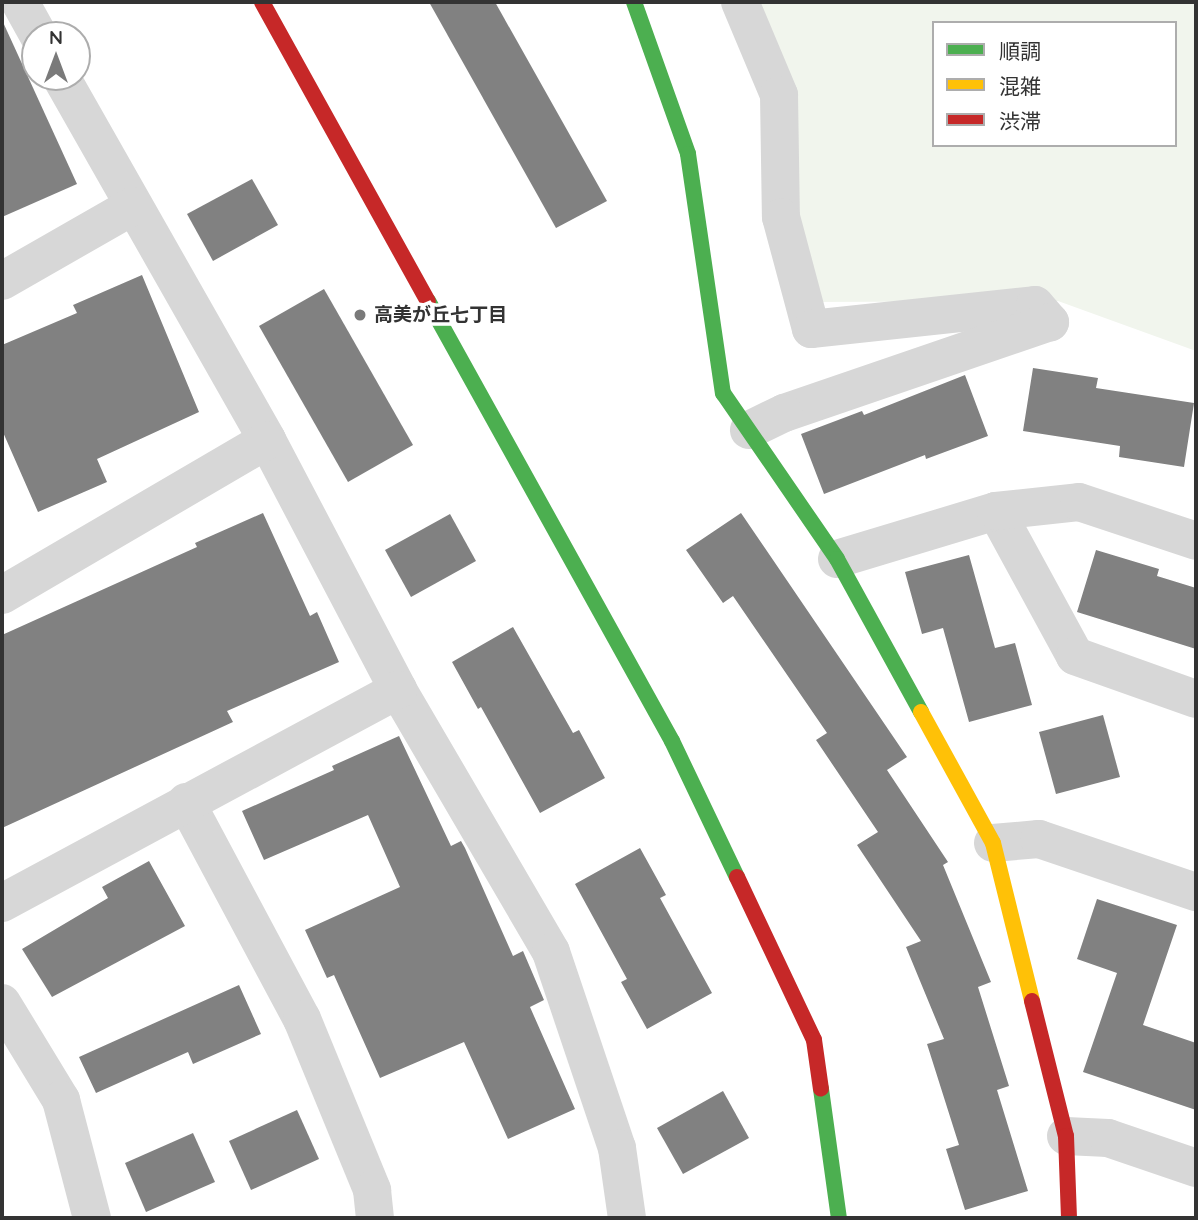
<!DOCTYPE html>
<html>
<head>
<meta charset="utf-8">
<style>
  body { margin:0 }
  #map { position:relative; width:1198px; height:1220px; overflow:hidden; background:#fff; font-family:Quicksand,"Noto Sans JP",sans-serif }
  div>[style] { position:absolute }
  .green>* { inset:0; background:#f1f5ed }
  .building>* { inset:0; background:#818181 }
  .street>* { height:38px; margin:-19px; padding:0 19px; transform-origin:19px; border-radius:19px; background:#d7d7d7 }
  .fast>* { height:16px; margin:-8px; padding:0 8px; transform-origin:8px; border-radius:8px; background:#4caf50 }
  .slow>* { height:16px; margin:-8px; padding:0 8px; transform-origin:8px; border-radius:8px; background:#ffc107 }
  .jam>* { height:16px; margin:-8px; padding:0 8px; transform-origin:8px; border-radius:8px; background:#c62828 }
  .dots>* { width:19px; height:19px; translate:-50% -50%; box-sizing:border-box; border:4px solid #fff; border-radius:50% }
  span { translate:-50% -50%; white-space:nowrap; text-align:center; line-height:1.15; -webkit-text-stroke:7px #fff; paint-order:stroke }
  .poi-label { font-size:19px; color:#333; font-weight:700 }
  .left { translate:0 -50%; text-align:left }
  .frame { position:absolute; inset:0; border:4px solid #333; pointer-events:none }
  .legend { position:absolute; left:932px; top:21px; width:245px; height:126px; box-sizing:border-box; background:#fff; border:2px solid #adadad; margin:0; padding:9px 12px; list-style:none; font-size:21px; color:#333 }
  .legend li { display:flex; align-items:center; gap:14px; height:35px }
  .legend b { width:35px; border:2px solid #adadad }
  .north { position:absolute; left:21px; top:21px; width:70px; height:70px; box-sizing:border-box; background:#fff; border:2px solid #adadad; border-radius:50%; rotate:0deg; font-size:19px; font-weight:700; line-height:28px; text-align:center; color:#333 }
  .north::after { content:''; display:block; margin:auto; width:24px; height:32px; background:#7a7a7a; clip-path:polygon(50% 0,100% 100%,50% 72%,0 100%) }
</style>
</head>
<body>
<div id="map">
  <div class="green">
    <div style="clip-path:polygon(evenodd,730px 2px,1196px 2px,1196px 351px,1058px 301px,805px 302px,768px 96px,730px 2px,934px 23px,1175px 23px,1175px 145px,934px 145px,934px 23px)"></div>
  </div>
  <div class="building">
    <div style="clip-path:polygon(429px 2px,495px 2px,607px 201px,556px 228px)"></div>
    <div style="clip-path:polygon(2px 20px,77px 184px,2px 217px)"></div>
    <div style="clip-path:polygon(252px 179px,278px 225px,213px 261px,187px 214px)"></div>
    <div style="clip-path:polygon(142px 275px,199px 412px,97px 459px,107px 482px,38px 512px,2px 430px,2px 345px,77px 313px,73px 305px)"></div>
    <div style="clip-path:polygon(324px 289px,413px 445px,348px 482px,259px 326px)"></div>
    <div style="clip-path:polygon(1033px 368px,1098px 378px,1096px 388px,1194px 403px,1184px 467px,1119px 457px,1120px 446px,1023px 431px)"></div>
    <div style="clip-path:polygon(965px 375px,988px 436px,926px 459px,925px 455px,824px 494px,801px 434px,862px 411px,864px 415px)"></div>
    <div style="clip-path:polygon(263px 513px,310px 616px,317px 612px,339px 662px,227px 711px,233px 722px,2px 828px,2px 635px,197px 547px,195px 543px)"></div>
    <div style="clip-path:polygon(741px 513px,907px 757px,887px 770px,948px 862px,943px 865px,991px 982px,978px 987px,1009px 1086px,997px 1090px,1028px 1191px,965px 1210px,946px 1149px,959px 1145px,927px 1044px,944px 1039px,906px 947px,921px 941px,857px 845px,878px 832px,816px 740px,827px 733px,733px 596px,723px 603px,686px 550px)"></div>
    <div style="clip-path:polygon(450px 514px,476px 561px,411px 597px,385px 550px)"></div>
    <div style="clip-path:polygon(1096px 550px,1159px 569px,1157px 576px,1196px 588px,1196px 649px,1077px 612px)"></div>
    <div style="clip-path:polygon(969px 555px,995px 648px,1015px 643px,1032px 705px,969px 722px,943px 628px,922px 634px,905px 572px)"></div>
    <div style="clip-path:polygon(513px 627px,573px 733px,579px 730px,605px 778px,540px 813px,481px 707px,478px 709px,452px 662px)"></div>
    <div style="clip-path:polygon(1103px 715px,1120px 777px,1056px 794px,1039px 732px)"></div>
    <div style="clip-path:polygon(399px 736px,451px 846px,461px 841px,465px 848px,513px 956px,523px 951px,544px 1000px,530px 1007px,575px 1109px,508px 1139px,464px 1042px,380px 1078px,334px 975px,327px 978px,305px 930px,400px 887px,368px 815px,264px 860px,242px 811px,334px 770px,332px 766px)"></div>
    <div style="clip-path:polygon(640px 848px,666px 895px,660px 898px,712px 993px,647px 1029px,621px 982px,627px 979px,575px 884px)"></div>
    <div style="clip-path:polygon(149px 861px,185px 926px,52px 997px,22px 949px,108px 898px,102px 887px)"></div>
    <div style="clip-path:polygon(1097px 899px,1177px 925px,1143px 1025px,1196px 1043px,1196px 1110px,1083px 1072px,1117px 973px,1077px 959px)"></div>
    <div style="clip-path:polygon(239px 985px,261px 1034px,193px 1064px,188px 1052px,96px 1093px,79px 1057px)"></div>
    <div style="clip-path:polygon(723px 1091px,749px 1138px,683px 1174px,657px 1128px)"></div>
    <div style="clip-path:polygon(297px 1110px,319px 1159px,251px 1190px,229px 1141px)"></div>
    <div style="clip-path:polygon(193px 1133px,215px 1182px,146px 1212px,125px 1163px)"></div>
  </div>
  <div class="street">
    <div style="left:20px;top:2px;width:38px;rotate:61deg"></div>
    <div style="left:740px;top:2px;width:101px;rotate:67.2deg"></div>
    <div style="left:779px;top:95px;width:122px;rotate:89.1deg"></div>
    <div style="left:781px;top:217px;width:116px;rotate:75deg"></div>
    <div style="left:811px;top:329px;width:225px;rotate:-6.1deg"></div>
    <div style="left:1035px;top:305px;width:23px;rotate:49deg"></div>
    <div style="left:1050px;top:322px;width:281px;rotate:161.1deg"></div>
    <div style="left:784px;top:413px;width:39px;rotate:154deg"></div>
    <div style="left:61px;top:77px;width:417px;rotate:60.4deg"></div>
    <div style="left:267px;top:440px;width:282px;rotate:62.3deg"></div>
    <div style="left:398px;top:690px;width:303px;rotate:59.7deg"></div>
    <div style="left:551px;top:952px;width:207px;rotate:71.4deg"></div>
    <div style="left:617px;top:1148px;width:71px;rotate:81.9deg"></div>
    <div style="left:2px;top:281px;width:151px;rotate:-29.8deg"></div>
    <div style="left:996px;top:511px;width:165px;rotate:61.4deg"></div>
    <div style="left:1075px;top:656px;width:128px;rotate:19.6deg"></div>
    <div style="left:837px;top:559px;width:166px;rotate:-16.8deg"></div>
    <div style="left:996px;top:511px;width:83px;rotate:-6.2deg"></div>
    <div style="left:1079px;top:502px;width:123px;rotate:18.4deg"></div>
    <div style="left:2px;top:595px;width:307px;rotate:-30.3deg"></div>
    <div style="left:186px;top:802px;width:246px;rotate:61.9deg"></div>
    <div style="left:302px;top:1019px;width:185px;rotate:67.7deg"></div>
    <div style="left:372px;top:1190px;width:28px;rotate:84deg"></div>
    <div style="left:993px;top:843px;width:46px;rotate:-5deg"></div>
    <div style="left:1039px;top:839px;width:166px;rotate:18.7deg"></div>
    <div style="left:2px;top:903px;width:450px;rotate:-28.3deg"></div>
    <div style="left:2px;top:1003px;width:114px;rotate:58.7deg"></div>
    <div style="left:61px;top:1100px;width:122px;rotate:75.3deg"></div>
    <div style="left:1066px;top:1136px;width:42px;rotate:2.7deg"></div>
    <div style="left:1108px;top:1138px;width:93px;rotate:18.8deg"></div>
  </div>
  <div class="fast">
    <div style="left:634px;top:2px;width:161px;rotate:70.4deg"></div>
    <div style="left:688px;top:154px;width:242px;rotate:81.7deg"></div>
    <div style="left:723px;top:393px;width:201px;rotate:55.5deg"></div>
    <div style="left:837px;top:559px;width:175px;rotate:61.2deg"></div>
    <div style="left:428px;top:301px;width:503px;rotate:60.99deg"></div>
    <div style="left:672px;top:741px;width:151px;rotate:64.5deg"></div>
    <div style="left:821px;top:1089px;width:130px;rotate:82.1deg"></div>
  </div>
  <div class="slow">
    <div style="left:921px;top:712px;width:149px;rotate:61.2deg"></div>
    <div style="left:993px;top:843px;width:163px;rotate:76.1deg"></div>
  </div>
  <div class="jam">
    <div style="left:262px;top:2px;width:342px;rotate:61deg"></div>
    <div style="left:737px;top:877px;width:180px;rotate:64.7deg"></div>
    <div style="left:814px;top:1040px;width:49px;rotate:81.9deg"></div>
    <div style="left:1032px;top:1001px;width:139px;rotate:75.9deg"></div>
    <div style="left:1066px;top:1136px;width:82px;rotate:87.9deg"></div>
  </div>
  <div class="dots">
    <div style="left:360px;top:315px;background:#7a7a7a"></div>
  </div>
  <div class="poi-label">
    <span class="left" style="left:374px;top:315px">高美が丘七丁目</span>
  </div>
  <div class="frame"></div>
  <ul class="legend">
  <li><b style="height:9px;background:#4caf50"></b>順調</li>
  <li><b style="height:9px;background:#ffc107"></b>混雑</li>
  <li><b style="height:9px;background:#c62828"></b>渋滞</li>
  </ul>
  <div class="north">N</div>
</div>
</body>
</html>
